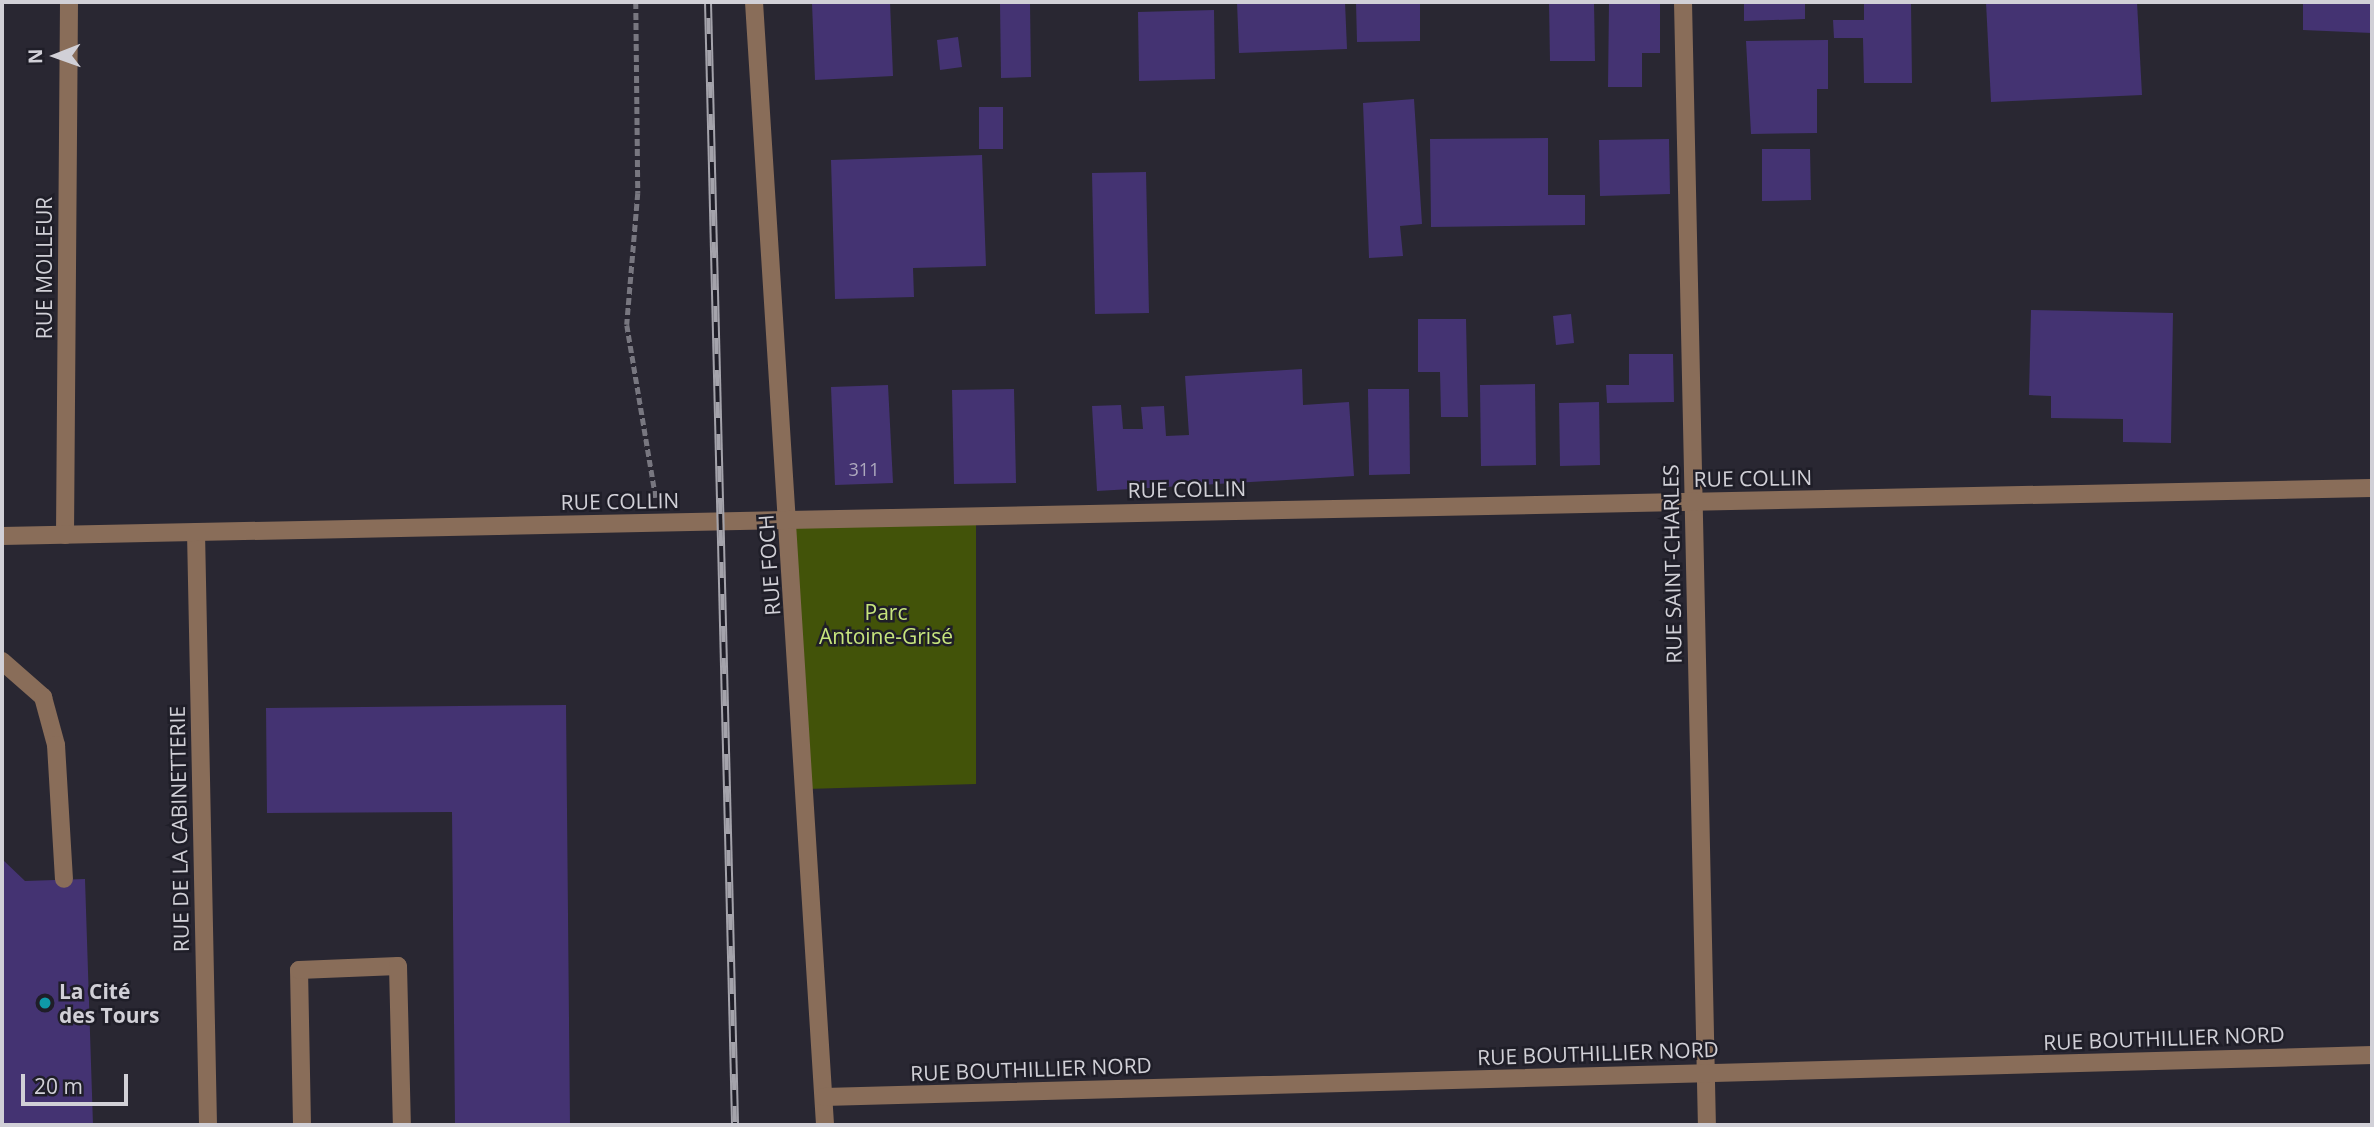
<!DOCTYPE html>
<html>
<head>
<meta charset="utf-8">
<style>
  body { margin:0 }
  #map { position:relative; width:2374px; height:1127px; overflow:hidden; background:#292732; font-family:"Open Sans",sans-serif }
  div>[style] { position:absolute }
  .green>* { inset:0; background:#425309 }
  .building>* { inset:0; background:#443372 }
  .path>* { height:4.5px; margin-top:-2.25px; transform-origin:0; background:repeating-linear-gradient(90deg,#787780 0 7px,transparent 0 10.5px) }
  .minor>* { height:18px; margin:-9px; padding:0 9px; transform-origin:9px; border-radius:9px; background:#896d59 }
  .rail>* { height:8px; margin-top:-4px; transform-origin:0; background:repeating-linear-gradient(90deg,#1f1e28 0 16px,#a4a3ab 0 32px); box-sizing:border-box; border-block:2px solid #a4a3ab }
  .dots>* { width:19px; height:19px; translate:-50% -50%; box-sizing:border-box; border:4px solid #1f1e28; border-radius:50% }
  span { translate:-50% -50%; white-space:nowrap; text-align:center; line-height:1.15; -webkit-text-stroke:5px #1f1e28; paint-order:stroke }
  .number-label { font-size:18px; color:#aea9be }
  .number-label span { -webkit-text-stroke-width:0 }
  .street-label { font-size:21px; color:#d1d0d7 }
  .park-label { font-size:21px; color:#c7e57d }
  .poi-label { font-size:21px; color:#d1d0d7; font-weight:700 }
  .left { translate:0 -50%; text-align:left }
  .frame { position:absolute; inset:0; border:4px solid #d1d0d7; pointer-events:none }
  .north { position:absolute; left:21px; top:21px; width:70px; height:70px; -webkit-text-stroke:5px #1f1e28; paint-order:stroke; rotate:269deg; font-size:19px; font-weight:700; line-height:28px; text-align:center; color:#d1d0d7 }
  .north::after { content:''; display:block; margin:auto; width:24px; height:32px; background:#d1d0d7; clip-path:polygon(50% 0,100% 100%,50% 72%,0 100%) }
  .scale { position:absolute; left:21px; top:1074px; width:107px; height:32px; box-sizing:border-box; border:4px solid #d1d0d7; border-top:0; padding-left:9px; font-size:21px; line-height:24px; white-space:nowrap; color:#d1d0d7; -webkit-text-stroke:5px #1f1e28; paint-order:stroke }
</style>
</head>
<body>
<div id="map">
  <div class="green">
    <div style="clip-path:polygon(976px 516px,976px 784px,806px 789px,789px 520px)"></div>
  </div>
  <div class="building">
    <div style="clip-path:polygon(890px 2px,893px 76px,815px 80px,812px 3px)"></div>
    <div style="clip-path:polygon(1237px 2px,1345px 2px,1347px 49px,1239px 53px)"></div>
    <div style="clip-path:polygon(1356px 2px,1420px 2px,1420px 41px,1357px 42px)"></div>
    <div style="clip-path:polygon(1549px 2px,1594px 2px,1595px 61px,1550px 61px)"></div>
    <div style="clip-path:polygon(1609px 2px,1660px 2px,1660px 53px,1642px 53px,1642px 87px,1608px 87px)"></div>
    <div style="clip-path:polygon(1744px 2px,1805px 2px,1805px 19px,1744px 21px)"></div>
    <div style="clip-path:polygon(1864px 2px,1911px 2px,1912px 83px,1864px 83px,1863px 38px,1834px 38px,1833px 20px,1864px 20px)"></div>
    <div style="clip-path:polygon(1986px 2px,2137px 2px,2142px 95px,1991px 102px)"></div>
    <div style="clip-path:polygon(2303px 2px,2372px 2px,2372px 33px,2303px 30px)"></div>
    <div style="clip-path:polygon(1000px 3px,1030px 3px,1031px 77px,1001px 78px)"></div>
    <div style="clip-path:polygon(1214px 10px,1215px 79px,1139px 81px,1138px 12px)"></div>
    <div style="clip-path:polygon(958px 37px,962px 67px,940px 70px,937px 40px)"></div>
    <div style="clip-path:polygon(1828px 40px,1828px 89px,1817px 89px,1817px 133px,1751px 134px,1746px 41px)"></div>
    <div style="clip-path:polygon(1414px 99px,1422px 224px,1400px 226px,1403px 256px,1369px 258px,1363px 103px)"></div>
    <div style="clip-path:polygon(979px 107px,1003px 107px,1003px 149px,979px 149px)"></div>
    <div style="clip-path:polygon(1548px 138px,1548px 195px,1585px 195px,1585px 225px,1431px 227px,1430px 139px)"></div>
    <div style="clip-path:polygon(1669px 139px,1670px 194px,1600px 196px,1599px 140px)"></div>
    <div style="clip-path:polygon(1762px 149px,1810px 149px,1811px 200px,1762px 201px)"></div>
    <div style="clip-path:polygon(982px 155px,986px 266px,913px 268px,914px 297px,835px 299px,831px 160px)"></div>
    <div style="clip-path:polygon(1146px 172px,1149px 313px,1095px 314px,1092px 173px)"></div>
    <div style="clip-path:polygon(2031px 310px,2173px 313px,2171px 443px,2123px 442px,2123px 419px,2051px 418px,2051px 396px,2029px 395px)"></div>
    <div style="clip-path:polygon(1571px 314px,1574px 343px,1556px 345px,1553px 316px)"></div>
    <div style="clip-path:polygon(1418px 319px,1466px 319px,1468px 417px,1441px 417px,1440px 372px,1418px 372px)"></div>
    <div style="clip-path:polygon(1629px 354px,1673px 354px,1674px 402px,1607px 403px,1606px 385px,1629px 385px)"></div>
    <div style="clip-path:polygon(1302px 369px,1303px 405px,1349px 402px,1354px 476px,1097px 491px,1092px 406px,1121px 405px,1123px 429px,1143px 429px,1141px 407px,1164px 406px,1166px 436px,1189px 435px,1185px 376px)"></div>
    <div style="clip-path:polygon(1535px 384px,1536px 465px,1481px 466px,1480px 385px)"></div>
    <div style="clip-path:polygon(888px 385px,893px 483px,835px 485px,831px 387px)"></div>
    <div style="clip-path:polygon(1014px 389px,1016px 483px,954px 484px,952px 390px)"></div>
    <div style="clip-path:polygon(1368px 389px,1409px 389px,1410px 474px,1369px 475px)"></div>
    <div style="clip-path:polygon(1599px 402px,1600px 465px,1560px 466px,1559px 403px)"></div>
    <div style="clip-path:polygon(566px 705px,570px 1125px,455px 1125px,452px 812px,267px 813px,266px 708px)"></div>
    <div style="clip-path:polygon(2px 859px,25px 881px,85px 879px,93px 1125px,2px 1125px)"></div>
  </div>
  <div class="path">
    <div style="left:636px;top:2px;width:191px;rotate:89.4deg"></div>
    <div style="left:638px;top:193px;width:132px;rotate:94.8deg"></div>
    <div style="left:627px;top:325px;width:175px;rotate:80.5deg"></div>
  </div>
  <div class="minor">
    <div style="left:754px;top:2px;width:1125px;rotate:86.38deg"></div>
    <div style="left:1683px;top:2px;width:1123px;rotate:88.78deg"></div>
    <div style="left:196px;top:532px;width:593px;rotate:88.84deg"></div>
    <div style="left:65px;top:535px;width:533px;rotate:-89.57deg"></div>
    <div style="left:2px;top:536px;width:2370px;rotate:-1.16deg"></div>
    <div style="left:2px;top:661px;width:55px;rotate:41.3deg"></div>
    <div style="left:43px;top:697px;width:50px;rotate:74.8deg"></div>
    <div style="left:56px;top:745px;width:134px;rotate:86.6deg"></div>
    <div style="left:824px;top:1097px;width:1549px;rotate:-1.55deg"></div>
    <div style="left:302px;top:1125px;width:155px;rotate:-91.1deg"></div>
    <div style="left:299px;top:970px;width:99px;rotate:-2.3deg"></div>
    <div style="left:398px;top:966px;width:159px;rotate:88.6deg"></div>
  </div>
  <div class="rail">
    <div style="left:708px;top:2px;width:1123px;rotate:88.62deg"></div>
  </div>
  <div class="dots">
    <div style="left:45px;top:1003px;background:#0f9aa8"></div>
  </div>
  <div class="number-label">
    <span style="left:864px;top:469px">311</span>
  </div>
  <div class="street-label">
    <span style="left:44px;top:268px;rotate:-90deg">RUE MOLLEUR</span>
    <span style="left:1753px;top:478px;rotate:-1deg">RUE COLLIN</span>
    <span style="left:1187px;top:489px;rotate:-1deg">RUE COLLIN</span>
    <span style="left:620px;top:501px;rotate:-1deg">RUE COLLIN</span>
    <span style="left:1672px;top:564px;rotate:-91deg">RUE SAINT-CHARLES</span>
    <span style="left:769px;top:565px;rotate:-94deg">RUE FOCH</span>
    <span style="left:179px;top:829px;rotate:-91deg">RUE DE LA CABINETTERIE</span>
    <span style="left:2164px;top:1038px;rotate:-2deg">RUE BOUTHILLIER NORD</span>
    <span style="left:1598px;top:1053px;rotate:-2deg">RUE BOUTHILLIER NORD</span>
    <span style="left:1031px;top:1069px;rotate:-2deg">RUE BOUTHILLIER NORD</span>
  </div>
  <div class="park-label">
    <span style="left:886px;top:624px">Parc<br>Antoine-Grisé</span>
  </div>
  <div class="poi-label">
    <span class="left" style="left:59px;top:1003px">La Cité<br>des Tours</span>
  </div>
  <div class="frame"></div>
  <div class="north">N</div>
  <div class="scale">20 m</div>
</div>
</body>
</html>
